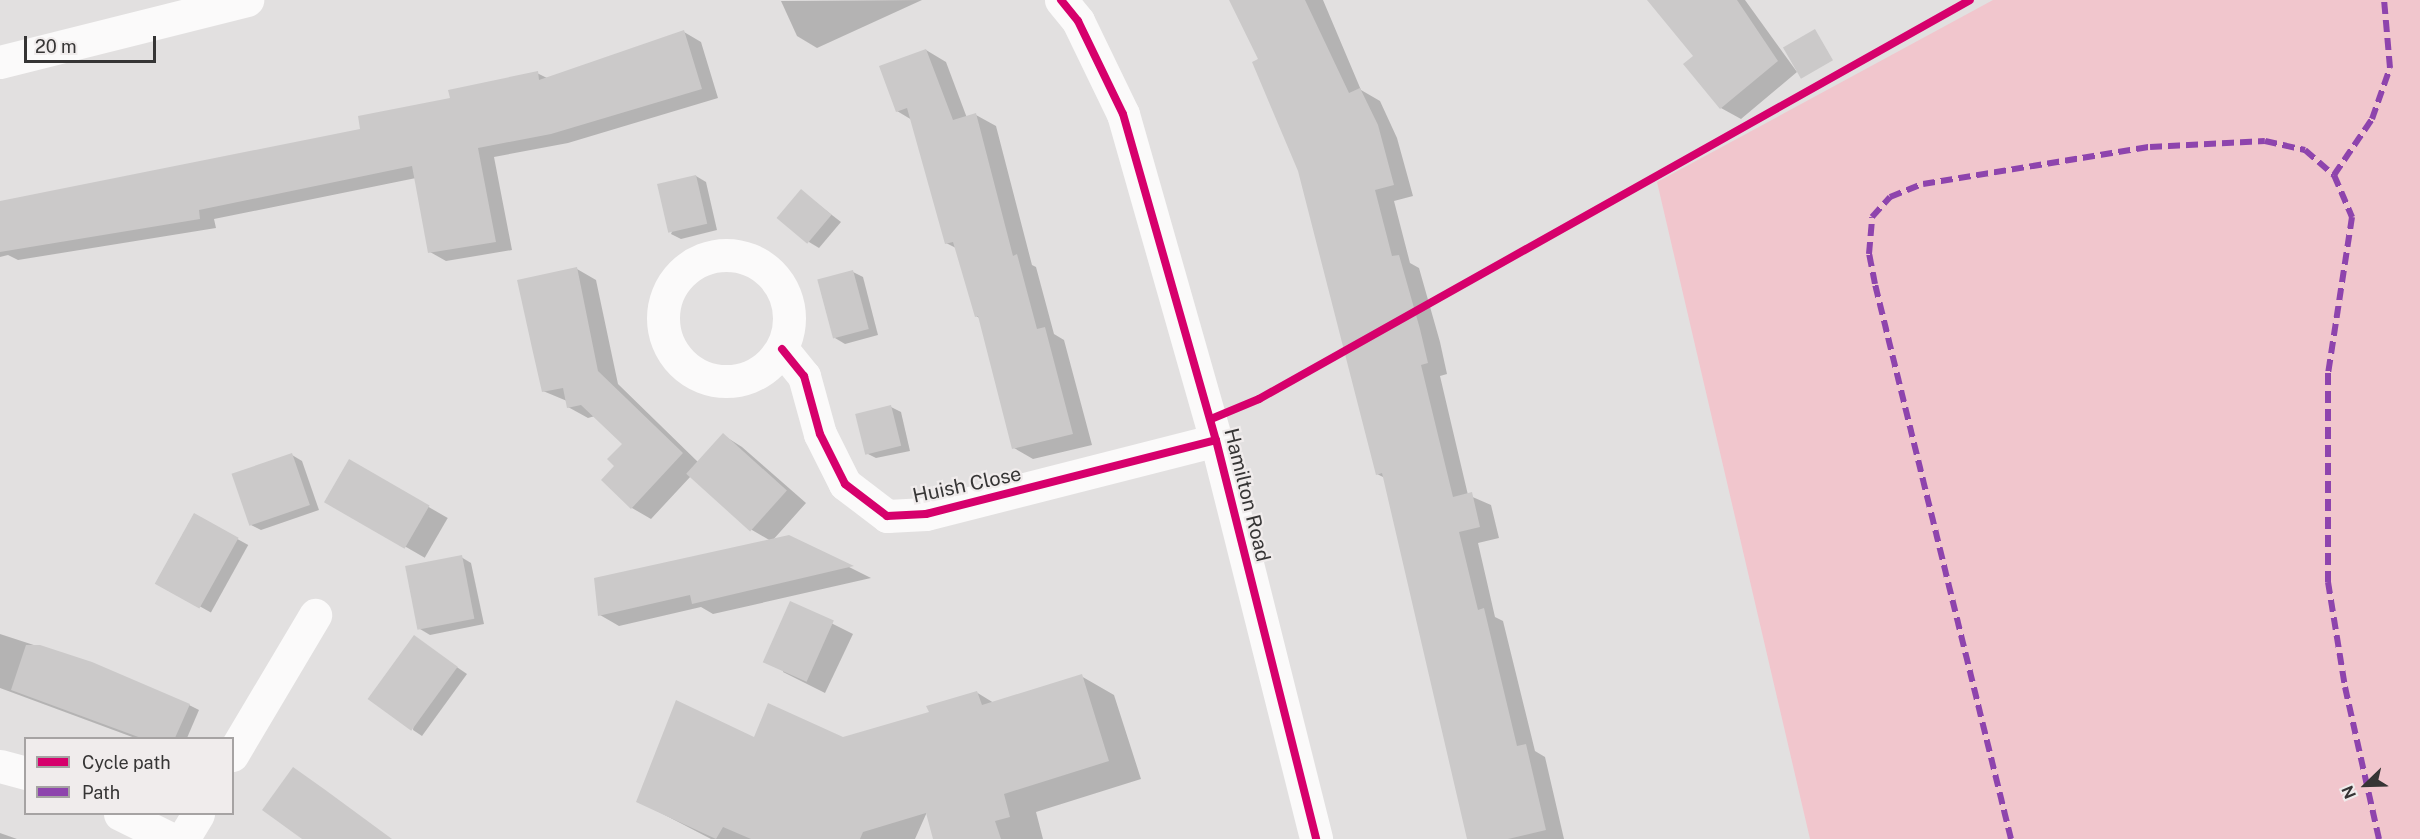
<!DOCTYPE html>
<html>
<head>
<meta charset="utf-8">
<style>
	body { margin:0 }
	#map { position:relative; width:2420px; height:839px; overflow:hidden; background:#e2e0e0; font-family:"Public Sans",sans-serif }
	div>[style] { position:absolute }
	.green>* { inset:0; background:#f1c6cd }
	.shadow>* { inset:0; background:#0003; transform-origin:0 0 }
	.building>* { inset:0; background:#cbc9c9; transform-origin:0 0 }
	.minor>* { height:33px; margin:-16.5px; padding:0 16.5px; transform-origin:16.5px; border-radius:16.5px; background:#fbfafa }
	.minor>.ring { margin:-16.5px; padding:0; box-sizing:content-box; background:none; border:33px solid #fbfafa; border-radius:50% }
	.tertiary>* { height:33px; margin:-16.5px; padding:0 16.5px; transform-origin:16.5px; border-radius:16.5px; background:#fbfafa }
	.quiet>* { height:6px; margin-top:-3px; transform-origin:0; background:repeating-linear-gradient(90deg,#8e44ad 0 12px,transparent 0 18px) }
	.cycleway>* { height:8px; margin:-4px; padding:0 4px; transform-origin:4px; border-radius:4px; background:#d6006c }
	span { translate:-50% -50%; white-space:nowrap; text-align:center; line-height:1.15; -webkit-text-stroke:4.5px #f0ecec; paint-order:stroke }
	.street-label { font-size:20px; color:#363535 }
	.legend { position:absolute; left:24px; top:737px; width:210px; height:78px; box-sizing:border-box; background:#f0ecec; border:2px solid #a6a3a3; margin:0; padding:8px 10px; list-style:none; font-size:18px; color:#363535 }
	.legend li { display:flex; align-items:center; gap:12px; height:30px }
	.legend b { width:30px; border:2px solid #a6a3a3 }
	.north { position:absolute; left:2336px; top:755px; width:60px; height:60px; -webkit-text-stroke:4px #f0ecec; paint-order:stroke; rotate:247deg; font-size:16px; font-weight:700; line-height:24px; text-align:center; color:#363535 }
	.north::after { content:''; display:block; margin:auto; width:21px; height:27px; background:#363535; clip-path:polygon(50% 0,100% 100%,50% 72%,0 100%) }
	.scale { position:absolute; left:24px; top:36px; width:132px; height:27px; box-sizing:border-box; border:3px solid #363535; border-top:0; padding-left:8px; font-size:18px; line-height:21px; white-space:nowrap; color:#363535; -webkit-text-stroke:4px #f0ecec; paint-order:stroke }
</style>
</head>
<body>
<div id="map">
	<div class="green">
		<div style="clip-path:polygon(1993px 0,2420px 0,2420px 839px,1810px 839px,1657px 182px)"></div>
	</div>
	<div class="shadow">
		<div style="clip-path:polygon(922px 0,817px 48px,797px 36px,781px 1px)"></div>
		<div style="clip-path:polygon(1231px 0,1323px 0,1361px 90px,1380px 101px,1397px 138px,1413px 196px,1394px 201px,1410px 263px,1419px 268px,1440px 342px,1447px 374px,1440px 376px,1468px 495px,1491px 505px,1499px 538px,1478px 543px,1495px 617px,1503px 621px,1535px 751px,1545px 757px,1564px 839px,1469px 839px,1385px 478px,1377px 474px,1300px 171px,1260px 60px)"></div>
		<div style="clip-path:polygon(1649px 0,1745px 0,1797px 72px,1741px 119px,1721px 108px,1685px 64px,1695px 56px)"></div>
		<div style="clip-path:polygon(684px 32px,701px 42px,718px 98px,568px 143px,494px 157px,512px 250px,446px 261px,430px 252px,416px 178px,214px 219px,216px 228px,18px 260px,8px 255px,0 257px,0 202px,362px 130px,537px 73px,547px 78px)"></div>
		<div style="clip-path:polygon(926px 50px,946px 62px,967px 118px,976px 115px,996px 126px,1032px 265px,1036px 267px,1054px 334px,1064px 340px,1092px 445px,1033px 459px,1014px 448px,981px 319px,976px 316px,956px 248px,946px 243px,912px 120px,897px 111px)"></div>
		<div style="clip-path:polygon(696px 176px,706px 182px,717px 230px,681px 239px,671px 234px)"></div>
		<div style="clip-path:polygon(801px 191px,841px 222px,819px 248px,809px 242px)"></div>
		<div style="clip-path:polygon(577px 269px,596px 280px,618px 384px,699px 463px,723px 435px,742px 447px,806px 503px,772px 541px,789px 537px,871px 578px,713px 614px,701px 607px,619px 626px,600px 615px,771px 541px,752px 530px,691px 476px,651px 519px,632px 508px,616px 466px,624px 444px,595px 416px,588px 418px,568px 407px,567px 401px,543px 391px)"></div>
		<div style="clip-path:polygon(853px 272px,863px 277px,878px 335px,845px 344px,835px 338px)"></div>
		<div style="clip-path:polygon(891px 407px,901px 412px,910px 451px,876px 458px,866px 453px)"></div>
		<div style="clip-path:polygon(292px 455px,302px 461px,319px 510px,261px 530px,251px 525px)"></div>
		<div style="left:349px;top:461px;width:114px;height:46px;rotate:30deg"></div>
		<div style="left:194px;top:515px;width:62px;height:77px;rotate:29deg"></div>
		<div style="clip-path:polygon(461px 557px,471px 563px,484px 624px,430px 635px,420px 629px)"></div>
		<div style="clip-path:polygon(791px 603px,853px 634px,825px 693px,783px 672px)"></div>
		<div style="clip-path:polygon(0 634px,92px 664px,189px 705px,199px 710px,187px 738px,135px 738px,0 688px)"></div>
		<div style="clip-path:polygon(423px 644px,467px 674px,422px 736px,413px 730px)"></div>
		<div style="clip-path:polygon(1081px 676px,1114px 695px,1141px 779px,1036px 812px,1043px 839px,935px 839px,927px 812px,915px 839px,711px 839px,638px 801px,754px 739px,843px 739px,931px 713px,976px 692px,994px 703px)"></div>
		<div style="clip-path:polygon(0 833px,17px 839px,0 839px)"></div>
	</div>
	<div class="building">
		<div style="clip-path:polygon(1229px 0,1305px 0,1349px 93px,1360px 88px,1378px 125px,1394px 185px,1375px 190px,1392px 256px,1399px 255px,1420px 329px,1428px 363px,1421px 365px,1453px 497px,1472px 492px,1480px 527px,1459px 532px,1478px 610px,1484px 608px,1517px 746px,1526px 744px,1546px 830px,1508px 839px,1467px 839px,1382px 473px,1376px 475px,1298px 171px,1252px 62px,1258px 59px)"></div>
		<div style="clip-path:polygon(1647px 0,1737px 0,1778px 61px,1720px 109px,1683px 64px,1693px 56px)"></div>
		<div style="left:1815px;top:29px;width:36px;height:37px;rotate:60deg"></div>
		<div style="clip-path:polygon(684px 30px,702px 89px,551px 134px,478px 148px,496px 242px,428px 253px,412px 166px,199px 210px,200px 219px,0 252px,0 201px,360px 129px,358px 116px,450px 98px,448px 90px,538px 71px,539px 80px)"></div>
		<div style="clip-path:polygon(926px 49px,953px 120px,976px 113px,1013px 256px,1017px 254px,1037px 329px,1045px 327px,1073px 434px,1012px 449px,978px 316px,975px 317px,953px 242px,945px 244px,907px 108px,896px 112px,879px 66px)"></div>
		<div style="left:696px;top:175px;width:50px;height:40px;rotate:77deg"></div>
		<div style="left:801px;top:189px;width:40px;height:38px;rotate:40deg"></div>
		<div style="clip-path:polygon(577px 267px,598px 371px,683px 453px,631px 509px,601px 480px,614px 466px,607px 459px,622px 444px,581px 405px,567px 408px,563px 388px,542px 392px,532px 348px,517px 280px)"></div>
		<div style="left:853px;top:270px;width:61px;height:37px;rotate:75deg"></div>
		<div style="left:891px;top:405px;width:42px;height:37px;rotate:76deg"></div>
		<div style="left:723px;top:433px;width:86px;height:55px;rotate:42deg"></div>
		<div style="left:292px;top:453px;width:55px;height:64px;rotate:71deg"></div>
		<div style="left:349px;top:459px;width:93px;height:50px;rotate:30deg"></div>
		<div style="left:194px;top:513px;width:51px;height:81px;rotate:29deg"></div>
		<div style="clip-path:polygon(789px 535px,854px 566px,692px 604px,690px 595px,598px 616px,594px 578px)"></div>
		<div style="left:462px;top:555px;width:65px;height:58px;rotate:79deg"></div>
		<div style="left:790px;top:601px;width:48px;height:67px;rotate:24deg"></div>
		<div style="left:414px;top:635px;width:54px;height:79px;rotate:36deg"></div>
		<div style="clip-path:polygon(26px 645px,40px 645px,92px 662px,190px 704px,175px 738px,141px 738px,11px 690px)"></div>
		<div style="clip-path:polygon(1082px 674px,1109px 761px,1004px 794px,1010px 817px,995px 821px,1001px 839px,933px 839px,926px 813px,863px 832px,860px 839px,751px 839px,723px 827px,716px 839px,636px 802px,676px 700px,754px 737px,768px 703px,843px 737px,929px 712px,926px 706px,977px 691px,982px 705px)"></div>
		<div style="clip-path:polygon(293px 767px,324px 789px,392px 839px,302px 839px,262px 810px)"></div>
	</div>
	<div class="minor">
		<div class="ring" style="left:663px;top:255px;width:93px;height:93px"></div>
		<div style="left:782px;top:349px;width:35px;rotate:51deg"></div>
		<div style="left:804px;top:376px;width:60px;rotate:74.6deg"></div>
		<div style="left:820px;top:434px;width:56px;rotate:63.4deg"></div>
		<div style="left:845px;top:484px;width:53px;rotate:37.3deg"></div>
		<div style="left:887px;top:516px;width:39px;rotate:-3deg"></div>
		<div style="left:926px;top:514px;width:299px;rotate:-14.3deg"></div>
		<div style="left:232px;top:755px;width:163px;rotate:-59.3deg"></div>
		<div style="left:0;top:766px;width:27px;rotate:15deg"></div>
		<div style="left:120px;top:814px;width:57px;rotate:26.1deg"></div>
		<div style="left:183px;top:839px;width:29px;rotate:-59deg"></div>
	</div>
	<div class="tertiary">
		<div style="left:1061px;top:0;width:27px;rotate:51deg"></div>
		<div style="left:1078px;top:21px;width:103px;rotate:64.2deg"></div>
		<div style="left:1123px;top:114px;width:339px;rotate:74.1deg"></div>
		<div style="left:1216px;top:440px;width:411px;rotate:75.9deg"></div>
		<div style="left:0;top:62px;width:255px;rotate:-14.1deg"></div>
	</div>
	<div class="quiet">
		<div style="left:2334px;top:175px;width:68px;rotate:-55.8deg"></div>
		<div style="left:2372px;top:119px;width:54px;rotate:-70.6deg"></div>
		<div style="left:2390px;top:68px;width:68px;rotate:-95deg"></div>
		<div style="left:2011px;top:839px;width:571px;rotate:-103.77deg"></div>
		<div style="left:1875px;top:284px;width:31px;rotate:-101deg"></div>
		<div style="left:1869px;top:254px;width:37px;rotate:-85deg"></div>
		<div style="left:1872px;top:217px;width:27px;rotate:-48deg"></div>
		<div style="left:1890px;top:197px;width:35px;rotate:-22deg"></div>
		<div style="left:1923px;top:184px;width:230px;rotate:-9.3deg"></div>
		<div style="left:2150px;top:147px;width:115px;rotate:-3deg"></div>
		<div style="left:2265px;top:141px;width:41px;rotate:12.7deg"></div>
		<div style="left:2305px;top:150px;width:38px;rotate:41deg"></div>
		<div style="left:2334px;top:175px;width:46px;rotate:66.8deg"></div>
		<div style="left:2352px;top:217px;width:158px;rotate:98.7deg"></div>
		<div style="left:2328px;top:373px;width:209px;rotate:90deg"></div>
		<div style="left:2328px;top:582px;width:106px;rotate:80.8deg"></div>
		<div style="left:2345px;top:687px;width:156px;rotate:77.4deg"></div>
	</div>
	<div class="cycleway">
		<div style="left:1061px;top:0;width:27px;rotate:51deg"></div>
		<div style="left:1078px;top:21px;width:103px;rotate:64.2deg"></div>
		<div style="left:1123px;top:114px;width:339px;rotate:74.1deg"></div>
		<div style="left:1216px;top:440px;width:411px;rotate:75.9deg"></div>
		<div style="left:782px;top:349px;width:35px;rotate:51deg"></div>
		<div style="left:804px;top:376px;width:60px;rotate:74.6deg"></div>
		<div style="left:820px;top:434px;width:56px;rotate:63.4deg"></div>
		<div style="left:845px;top:484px;width:53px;rotate:37.3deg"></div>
		<div style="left:887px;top:516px;width:39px;rotate:-3deg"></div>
		<div style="left:926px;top:514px;width:299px;rotate:-14.3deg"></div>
		<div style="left:1211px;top:419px;width:52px;rotate:-22.6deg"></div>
		<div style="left:1259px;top:399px;width:815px;rotate:-29.3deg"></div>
	</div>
	<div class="street-label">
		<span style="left:967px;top:485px;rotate:-12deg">Huish Close</span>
		<span style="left:1247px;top:495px;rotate:76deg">Hamilton Road</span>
	</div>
	<ul class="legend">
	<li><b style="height:8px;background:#d6006c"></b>Cycle path</li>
	<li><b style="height:8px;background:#8e44ad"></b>Path</li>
	</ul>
	<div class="north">N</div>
	<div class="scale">20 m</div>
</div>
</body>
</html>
